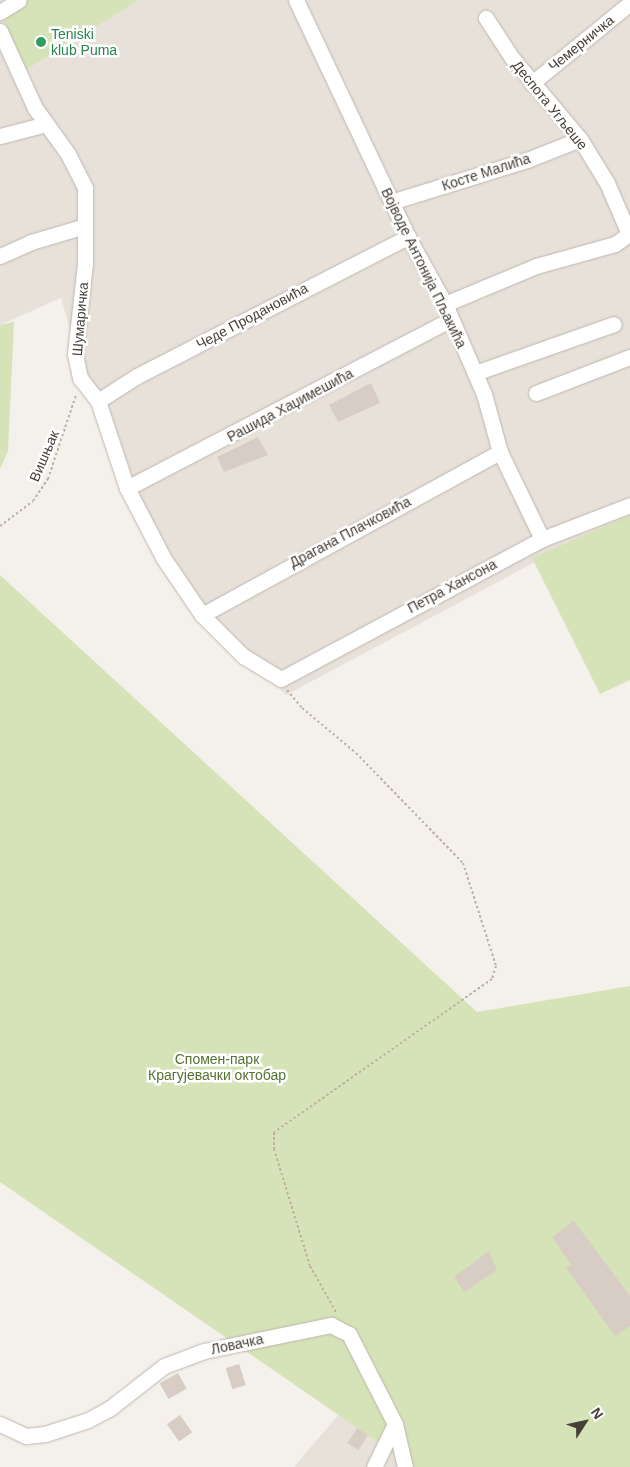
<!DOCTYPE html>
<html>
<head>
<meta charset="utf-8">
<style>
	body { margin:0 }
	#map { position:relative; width:630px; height:1467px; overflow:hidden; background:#f4f0eb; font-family:Helvetica,sans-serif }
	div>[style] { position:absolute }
	.residential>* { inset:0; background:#e7e1da }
	.green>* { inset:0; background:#d6e3b8 }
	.building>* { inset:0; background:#d7cdc4; transform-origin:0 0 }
	.path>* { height:2px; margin-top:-1px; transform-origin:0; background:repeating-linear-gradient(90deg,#bfb0a1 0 2.5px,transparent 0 5px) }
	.roads { filter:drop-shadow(0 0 1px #beb6ae) drop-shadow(0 0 1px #beb6ae) }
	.minor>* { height:15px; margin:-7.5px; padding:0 7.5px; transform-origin:7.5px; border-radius:7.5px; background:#fff }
	.dots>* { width:14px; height:14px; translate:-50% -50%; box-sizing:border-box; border:2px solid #fff; border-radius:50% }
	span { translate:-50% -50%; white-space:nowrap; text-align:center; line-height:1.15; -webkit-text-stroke:5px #fff; paint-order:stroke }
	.leisure-label { font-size:14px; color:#27864d }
	.left { translate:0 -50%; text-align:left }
	.street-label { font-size:14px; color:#474039 }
	.park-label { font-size:14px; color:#547332 }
	.north { position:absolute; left:560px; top:1397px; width:50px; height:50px; -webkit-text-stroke:4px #fff; paint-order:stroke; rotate:55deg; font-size:14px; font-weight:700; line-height:20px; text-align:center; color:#474039 }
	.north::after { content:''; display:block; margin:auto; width:18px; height:22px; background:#474039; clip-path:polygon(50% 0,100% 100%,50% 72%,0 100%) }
</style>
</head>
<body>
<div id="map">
	<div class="residential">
		<div style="clip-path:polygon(0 0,630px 0,630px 519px,556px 551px,286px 695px,175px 589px,83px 375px,61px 298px,0 325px)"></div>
		<div style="clip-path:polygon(373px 1374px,414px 1467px,294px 1467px)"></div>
	</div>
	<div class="green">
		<div style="clip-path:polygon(22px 0,139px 0,24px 71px,1px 13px)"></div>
		<div style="clip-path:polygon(14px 322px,8px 451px,0 469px,0 325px)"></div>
		<div style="clip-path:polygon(630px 515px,630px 680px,600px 694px,532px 558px)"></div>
		<div style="clip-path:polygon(0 575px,477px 1012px,630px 986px,630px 1467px,414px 1467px,0 1182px)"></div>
	</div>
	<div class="building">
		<div style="clip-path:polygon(371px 383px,380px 403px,338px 422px,329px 405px)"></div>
		<div style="clip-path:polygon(258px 437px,268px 455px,224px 472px,217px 457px)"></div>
		<div style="clip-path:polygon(574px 1221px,630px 1296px,630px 1326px,615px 1336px,566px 1268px,571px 1265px,552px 1237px)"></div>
		<div style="clip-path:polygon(489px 1251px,497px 1270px,464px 1292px,454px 1277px)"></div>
		<div style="left:239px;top:1364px;width:22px;height:14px;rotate:72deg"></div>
		<div style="left:178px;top:1373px;width:18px;height:21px;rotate:61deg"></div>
		<div style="left:180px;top:1415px;width:21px;height:16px;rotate:55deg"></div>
		<div style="left:357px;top:1428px;width:13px;height:18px;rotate:32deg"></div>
	</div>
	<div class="path">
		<div style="left:0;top:526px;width:41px;rotate:-37.1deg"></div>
		<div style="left:33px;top:501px;width:27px;rotate:-56deg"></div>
		<div style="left:48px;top:479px;width:89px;rotate:-71.6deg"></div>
		<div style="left:287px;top:690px;width:23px;rotate:50deg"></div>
		<div style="left:302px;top:708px;width:70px;rotate:39.8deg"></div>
		<div style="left:356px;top:753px;width:153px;rotate:45.8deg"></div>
		<div style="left:463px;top:863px;width:108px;rotate:72.2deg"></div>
		<div style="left:496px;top:966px;width:14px;rotate:107deg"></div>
		<div style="left:492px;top:979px;width:266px;rotate:144.9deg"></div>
		<div style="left:274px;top:1132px;width:17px;rotate:90deg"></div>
		<div style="left:274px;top:1149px;width:122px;rotate:72.9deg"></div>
		<div style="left:310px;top:1266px;width:55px;rotate:60.6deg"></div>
	</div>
	<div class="roads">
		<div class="minor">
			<div style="left:296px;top:0;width:262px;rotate:64.7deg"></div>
			<div style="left:408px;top:237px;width:77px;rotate:61.1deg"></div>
			<div style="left:445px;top:304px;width:98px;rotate:66.6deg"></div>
			<div style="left:484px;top:394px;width:60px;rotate:74.6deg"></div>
			<div style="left:500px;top:452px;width:97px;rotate:64.2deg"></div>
			<div style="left:0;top:12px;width:22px;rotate:-32deg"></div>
			<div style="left:0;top:31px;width:85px;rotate:65.6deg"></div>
			<div style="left:35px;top:108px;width:57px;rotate:54.3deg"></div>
			<div style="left:68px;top:154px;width:38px;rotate:63deg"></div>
			<div style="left:85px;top:188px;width:75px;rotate:90deg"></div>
			<div style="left:85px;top:263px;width:92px;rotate:96.3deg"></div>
			<div style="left:75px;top:354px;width:25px;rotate:78deg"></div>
			<div style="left:80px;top:378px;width:29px;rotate:52deg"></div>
			<div style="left:98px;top:401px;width:92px;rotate:71.6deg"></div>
			<div style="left:127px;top:488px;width:80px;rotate:62.5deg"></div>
			<div style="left:164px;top:559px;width:68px;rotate:55.8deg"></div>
			<div style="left:202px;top:615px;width:58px;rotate:45deg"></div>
			<div style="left:243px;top:656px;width:44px;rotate:31.2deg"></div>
			<div style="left:281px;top:679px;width:296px;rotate:-28.2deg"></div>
			<div style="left:542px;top:539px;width:94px;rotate:-21.1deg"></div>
			<div style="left:532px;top:83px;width:127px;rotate:-39.2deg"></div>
			<div style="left:0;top:136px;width:48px;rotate:-14.6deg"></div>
			<div style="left:391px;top:202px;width:142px;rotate:-17.2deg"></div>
			<div style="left:527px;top:160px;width:57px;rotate:-21.6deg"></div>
			<div style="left:0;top:256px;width:34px;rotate:-24deg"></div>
			<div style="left:31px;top:242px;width:56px;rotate:-16.5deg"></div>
			<div style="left:445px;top:304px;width:99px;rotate:-22.7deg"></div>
			<div style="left:536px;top:266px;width:82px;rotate:-15.6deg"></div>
			<div style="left:615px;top:244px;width:17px;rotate:-36deg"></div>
			<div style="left:629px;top:234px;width:56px;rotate:-113.3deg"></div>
			<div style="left:607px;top:183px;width:52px;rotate:-121.5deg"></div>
			<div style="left:580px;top:139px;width:106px;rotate:-130deg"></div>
			<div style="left:512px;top:58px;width:48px;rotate:-123deg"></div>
			<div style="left:475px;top:373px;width:147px;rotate:-19.4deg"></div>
			<div style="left:536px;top:393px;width:101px;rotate:-21deg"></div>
			<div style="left:98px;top:401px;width:46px;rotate:-32.7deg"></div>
			<div style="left:137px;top:376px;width:305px;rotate:-27.2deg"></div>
			<div style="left:127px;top:488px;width:365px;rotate:-27.5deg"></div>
			<div style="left:202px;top:615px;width:340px;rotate:-28.7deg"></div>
			<div style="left:0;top:1424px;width:29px;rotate:25deg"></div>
			<div style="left:26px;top:1436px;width:19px;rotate:-6deg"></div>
			<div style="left:45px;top:1434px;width:45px;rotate:-18deg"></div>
			<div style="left:88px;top:1420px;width:24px;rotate:-28deg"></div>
			<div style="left:109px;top:1409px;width:70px;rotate:-38deg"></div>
			<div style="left:164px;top:1366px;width:43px;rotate:-20.6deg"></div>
			<div style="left:204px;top:1351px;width:130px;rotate:-11.6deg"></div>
			<div style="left:331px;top:1325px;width:20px;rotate:27deg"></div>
			<div style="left:349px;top:1334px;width:101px;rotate:62.9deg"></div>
			<div style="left:395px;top:1424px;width:44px;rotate:76.9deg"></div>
			<div style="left:374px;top:1467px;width:48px;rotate:-64deg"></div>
		</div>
	</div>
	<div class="dots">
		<div style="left:41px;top:42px;background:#2e9e5b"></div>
	</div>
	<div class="leisure-label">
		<span class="left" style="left:51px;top:42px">Teniski<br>klub Puma</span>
	</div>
	<div class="street-label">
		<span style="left:581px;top:43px;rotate:-39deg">Чемерничка</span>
		<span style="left:550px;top:105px;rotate:51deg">Деспота Угљеше</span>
		<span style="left:486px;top:172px;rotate:-18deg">Косте Малића</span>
		<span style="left:424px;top:268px;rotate:64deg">Војводе Антонија Пљакића</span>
		<span style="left:252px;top:316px;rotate:-28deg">Чеде Продановића</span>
		<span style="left:80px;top:319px;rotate:-85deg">Шумаричка</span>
		<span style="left:290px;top:405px;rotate:-28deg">Рашида Хаџимешића</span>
		<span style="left:44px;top:456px;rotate:-67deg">Вишњак</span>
		<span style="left:350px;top:532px;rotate:-28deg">Драгана Плачковића</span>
		<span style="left:452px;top:586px;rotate:-28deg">Петра Хансона</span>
		<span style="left:237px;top:1344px;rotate:-12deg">Ловачка</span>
	</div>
	<div class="park-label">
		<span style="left:217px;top:1067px">Спомен-парк<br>Крагујевачки октобар</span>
	</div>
	<div class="north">N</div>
</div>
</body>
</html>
